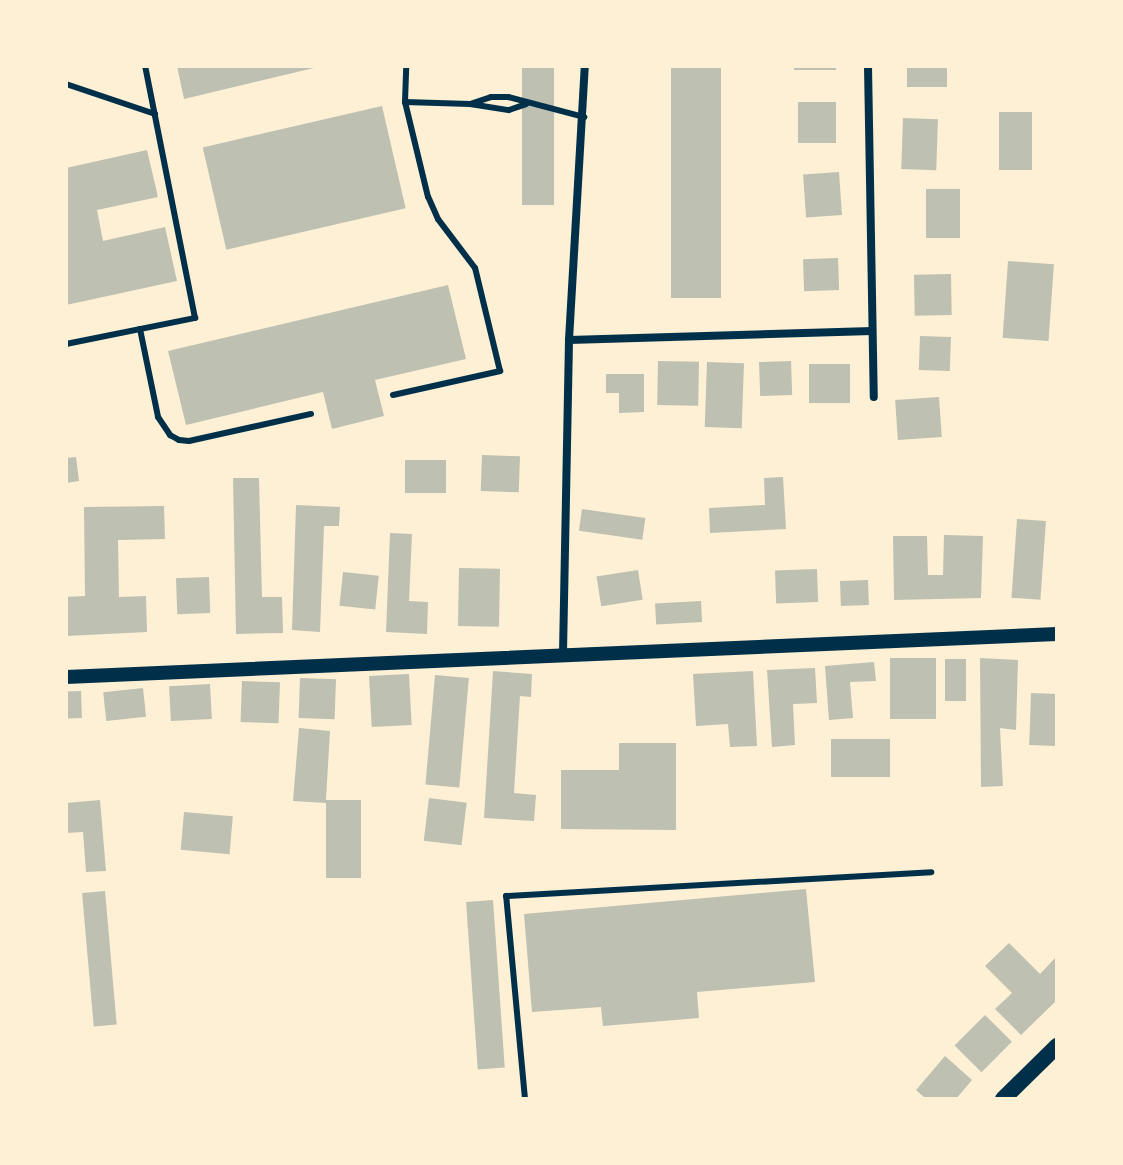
<!DOCTYPE html>
<html>
<head>
<meta charset="utf-8">
<style>
	body { margin:0 }
	#map { position:relative; width:1123px; height:1165px; overflow:hidden; background:#fdf0d5; font-family:Quicksand,sans-serif }
	div>[style] { position:absolute }
	.building>* { inset:0; background:#bec0b2; transform-origin:0 0 }
	.service>* { height:6px; margin:-3px; padding:0 3px; transform-origin:3px; border-radius:3px; background:#003049 }
	.minor>* { height:8px; margin:-4px; padding:0 4px; transform-origin:4px; border-radius:4px; background:#003049 }
	.tertiary>* { height:14px; margin:-7px; padding:0 7px; transform-origin:7px; border-radius:7px; background:#003049 }
	.secondary>* { height:16px; margin:-8px; padding:0 8px; transform-origin:8px; border-radius:8px; background:#003049 }
	span { translate:-50% -50%; white-space:nowrap; text-align:center; line-height:1.15; -webkit-text-stroke:6px #fdf0d5; paint-order:stroke }
	.frame { position:absolute; inset:0; border:68px solid #fdf0d5; pointer-events:none }
</style>
</head>
<body>
<div id="map">
	<div class="building">
		<div style="clip-path:polygon(177px 66px,318px 66px,318px 67px,184px 99px)"></div>
		<div style="left:522px;top:66px;width:32px;height:139px"></div>
		<div style="left:671px;top:66px;width:50px;height:232px"></div>
		<div style="left:794px;top:66px;width:42px;height:4px"></div>
		<div style="left:907px;top:66px;width:40px;height:21px"></div>
		<div style="left:798px;top:102px;width:38px;height:41px"></div>
		<div style="left:382px;top:106px;width:105px;height:184px;rotate:77deg"></div>
		<div style="left:999px;top:112px;width:33px;height:58px"></div>
		<div style="left:903px;top:118px;width:35px;height:51px;rotate:2deg"></div>
		<div style="clip-path:polygon(147px 150px,158px 197px,97px 210px,103px 241px,165px 227px,177px 281px,66px 305px,66px 168px)"></div>
		<div style="left:839px;top:172px;width:43px;height:36px;rotate:86deg"></div>
		<div style="left:926px;top:189px;width:34px;height:49px"></div>
		<div style="left:838px;top:258px;width:32px;height:35px;rotate:88deg"></div>
		<div style="left:1008px;top:261px;width:46px;height:77px;rotate:4deg"></div>
		<div style="left:951px;top:274px;width:41px;height:37px;rotate:89deg"></div>
		<div style="clip-path:polygon(448px 285px,466px 359px,375px 380px,384px 416px,332px 429px,323px 392px,186px 425px,168px 351px)"></div>
		<div style="left:920px;top:336px;width:31px;height:34px;rotate:2deg"></div>
		<div style="left:658px;top:361px;width:41px;height:44px;rotate:1deg"></div>
		<div style="left:791px;top:361px;width:34px;height:32px;rotate:88deg"></div>
		<div style="left:707px;top:362px;width:37px;height:65px;rotate:2deg"></div>
		<div style="left:850px;top:364px;width:39px;height:41px;rotate:90deg"></div>
		<div style="clip-path:polygon(606px 374px,644px 374px,644px 412px,619px 413px,619px 393px,606px 393px)"></div>
		<div style="left:939px;top:397px;width:40px;height:44px;rotate:86deg"></div>
		<div style="left:482px;top:455px;width:38px;height:36px;rotate:2deg"></div>
		<div style="clip-path:polygon(76px 457px,79px 481px,66px 483px,66px 458px)"></div>
		<div style="left:405px;top:460px;width:41px;height:33px"></div>
		<div style="clip-path:polygon(783px 477px,786px 529px,710px 533px,709px 508px,765px 505px,764px 478px)"></div>
		<div style="clip-path:polygon(233px 478px,259px 478px,262px 597px,282px 597px,283px 633px,236px 634px)"></div>
		<div style="clip-path:polygon(296px 505px,340px 507px,339px 526px,324px 526px,320px 632px,292px 630px)"></div>
		<div style="clip-path:polygon(164px 506px,165px 539px,118px 540px,119px 597px,146px 596px,147px 632px,66px 636px,66px 597px,85px 596px,84px 507px)"></div>
		<div style="left:582px;top:509px;width:64px;height:22px;rotate:8deg"></div>
		<div style="left:1017px;top:519px;width:29px;height:79px;rotate:4deg"></div>
		<div style="clip-path:polygon(390px 533px,412px 534px,409px 601px,428px 602px,427px 634px,386px 632px)"></div>
		<div style="clip-path:polygon(944px 535px,983px 536px,981px 598px,894px 600px,893px 536px,927px 536px,928px 575px,943px 575px)"></div>
		<div style="left:459px;top:568px;width:41px;height:58px;rotate:1deg"></div>
		<div style="left:817px;top:569px;width:33px;height:42px;rotate:88deg"></div>
		<div style="left:638px;top:570px;width:30px;height:42px;rotate:81deg"></div>
		<div style="left:343px;top:572px;width:36px;height:34px;rotate:6deg"></div>
		<div style="left:209px;top:577px;width:36px;height:33px;rotate:88deg"></div>
		<div style="left:868px;top:580px;width:25px;height:28px;rotate:88deg"></div>
		<div style="left:701px;top:601px;width:21px;height:46px;rotate:87deg"></div>
		<div style="left:890px;top:658px;width:46px;height:61px"></div>
		<div style="clip-path:polygon(980px 658px,1018px 660px,1016px 730px,1000px 728px,1003px 786px,981px 787px)"></div>
		<div style="left:945px;top:659px;width:21px;height:42px"></div>
		<div style="clip-path:polygon(874px 662px,876px 681px,850px 682px,853px 718px,829px 720px,825px 666px)"></div>
		<div style="clip-path:polygon(815px 668px,817px 703px,793px 704px,795px 745px,772px 747px,767px 670px)"></div>
		<div style="clip-path:polygon(493px 671px,532px 674px,531px 697px,520px 696px,514px 793px,536px 795px,534px 821px,484px 818px)"></div>
		<div style="clip-path:polygon(753px 671px,757px 746px,730px 747px,728px 724px,696px 726px,693px 674px)"></div>
		<div style="left:409px;top:674px;width:51px;height:40px;rotate:87deg"></div>
		<div style="left:435px;top:675px;width:34px;height:110px;rotate:5deg"></div>
		<div style="left:300px;top:678px;width:36px;height:40px;rotate:2deg"></div>
		<div style="left:242px;top:681px;width:38px;height:41px;rotate:2deg"></div>
		<div style="left:210px;top:684px;width:35px;height:41px;rotate:87deg"></div>
		<div style="left:143px;top:688px;width:29px;height:40px;rotate:84deg"></div>
		<div style="left:81px;top:691px;width:27px;height:15px;rotate:88deg"></div>
		<div style="left:1031px;top:693px;width:26px;height:52px;rotate:2deg"></div>
		<div style="clip-path:polygon(299px 728px,330px 731px,326px 800px,361px 800px,361px 878px,326px 878px,326px 803px,293px 801px)"></div>
		<div style="left:890px;top:739px;width:38px;height:59px;rotate:90deg"></div>
		<div style="clip-path:polygon(619px 743px,676px 743px,676px 830px,561px 829px,561px 770px,619px 770px)"></div>
		<div style="left:429px;top:798px;width:38px;height:43px;rotate:7deg"></div>
		<div style="clip-path:polygon(100px 800px,106px 871px,86px 872px,83px 832px,66px 833px,66px 803px)"></div>
		<div style="left:184px;top:812px;width:49px;height:38px;rotate:5deg"></div>
		<div style="clip-path:polygon(806px 889px,815px 982px,697px 992px,699px 1018px,603px 1026px,601px 1007px,532px 1012px,524px 914px)"></div>
		<div style="left:105px;top:891px;width:134px;height:23px;rotate:85deg"></div>
		<div style="left:493px;top:900px;width:168px;height:27px;rotate:86deg"></div>
		<div style="clip-path:polygon(1009px 943px,1040px 974px,1057px 956px,1057px 1000px,1021px 1035px,995px 1009px,1012px 993px,985px 966px)"></div>
		<div style="left:985px;top:1015px;width:38px;height:43px;rotate:45deg"></div>
		<div style="clip-path:polygon(945px 1056px,972px 1080px,956px 1099px,926px 1099px,916px 1090px)"></div>
	</div>
	<div class="service">
		<div style="left:66px;top:84px;width:94px;rotate:18.6deg"></div>
		<div style="left:405px;top:102px;width:65px;rotate:1.8deg"></div>
		<div style="left:470px;top:104px;width:39px;rotate:9deg"></div>
		<div style="left:509px;top:110px;width:18px;rotate:-19deg"></div>
		<div style="left:470px;top:104px;width:22px;rotate:-18deg"></div>
		<div style="left:491px;top:97px;width:17px"></div>
		<div style="left:508px;top:97px;width:79px;rotate:14.7deg"></div>
		<div style="left:140px;top:329px;width:90px;rotate:78.4deg"></div>
		<div style="left:158px;top:417px;width:22px;rotate:56deg"></div>
		<div style="left:170px;top:435px;width:10px;rotate:29deg"></div>
		<div style="left:179px;top:440px;width:10px;rotate:6deg"></div>
		<div style="left:189px;top:441px;width:125px;rotate:-12.5deg"></div>
		<div style="left:66px;top:344px;width:132px;rotate:-11.4deg"></div>
		<div style="left:195px;top:318px;width:257px;rotate:-101.2deg"></div>
		<div style="left:393px;top:395px;width:110px;rotate:-12.6deg"></div>
		<div style="left:500px;top:371px;width:106px;rotate:-103.6deg"></div>
		<div style="left:475px;top:268px;width:61px;rotate:-127.1deg"></div>
		<div style="left:438px;top:219px;width:24px;rotate:-114deg"></div>
		<div style="left:428px;top:197px;width:98px;rotate:-103.6deg"></div>
		<div style="left:405px;top:102px;width:36px;rotate:-88deg"></div>
		<div style="left:525px;top:1099px;width:204px;rotate:-95.3deg"></div>
		<div style="left:506px;top:896px;width:426px;rotate:-3.2deg"></div>
	</div>
	<div class="minor">
		<div style="left:868px;top:66px;width:331px;rotate:89deg"></div>
		<div style="left:569px;top:340px;width:303px;rotate:-1.7deg"></div>
		<div style="left:563px;top:653px;width:313px;rotate:-88.9deg"></div>
		<div style="left:569px;top:340px;width:274px;rotate:-86.7deg"></div>
	</div>
	<div class="tertiary">
		<div style="left:66px;top:677px;width:992px;rotate:-2.48deg"></div>
	</div>
	<div class="secondary">
		<div style="left:1003px;top:1099px;width:76px;rotate:-44.5deg"></div>
	</div>
	<div class="frame"></div>
</div>
</body>
</html>
